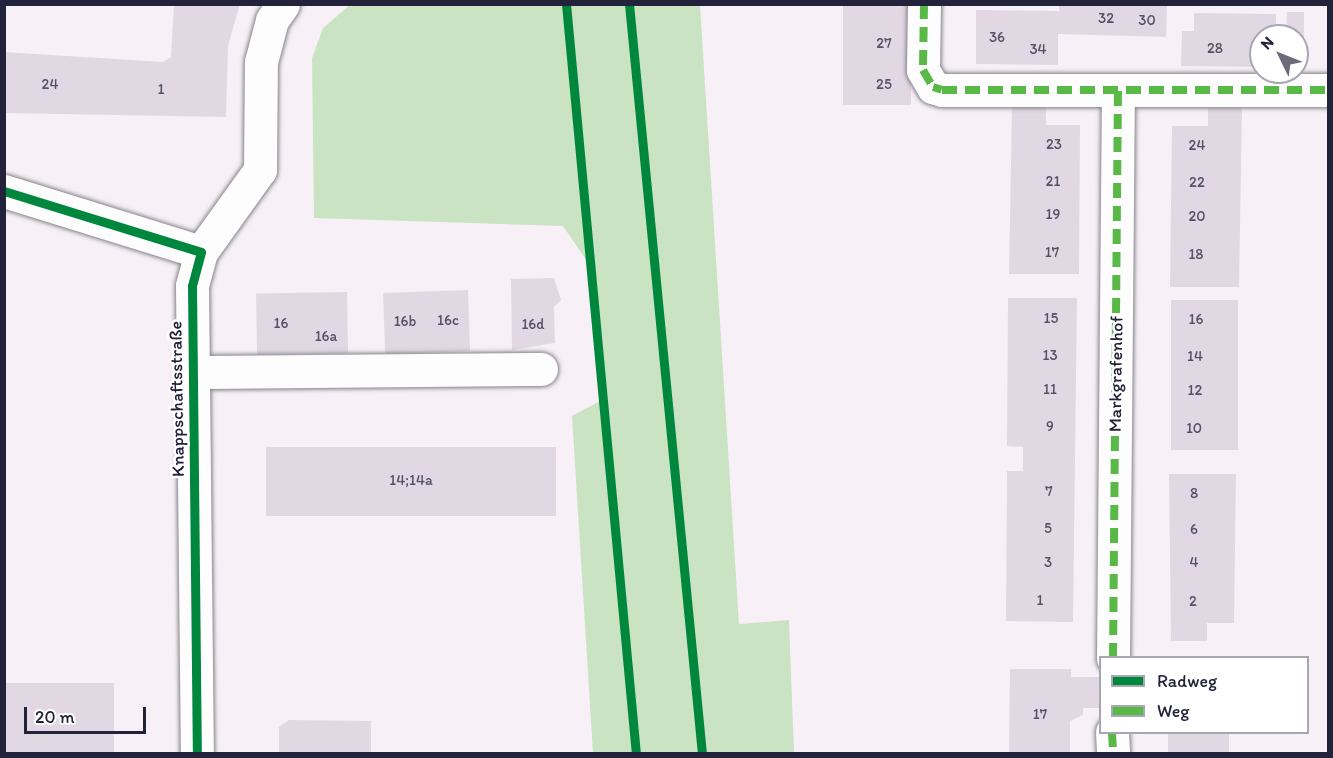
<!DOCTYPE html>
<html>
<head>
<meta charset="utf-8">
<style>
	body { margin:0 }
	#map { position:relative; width:1333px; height:758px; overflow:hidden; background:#f7f1f7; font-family:Itim,sans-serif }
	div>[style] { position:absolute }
	.green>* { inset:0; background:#cae3c3 }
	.building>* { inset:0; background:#e2d8e4; transform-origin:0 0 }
	.roads { filter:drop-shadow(0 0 2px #86848b) drop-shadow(0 0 2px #86848b) }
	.minor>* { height:33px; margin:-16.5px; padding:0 16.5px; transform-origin:16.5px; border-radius:16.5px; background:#fefdfe }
	.quiet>* { height:8px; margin-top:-4px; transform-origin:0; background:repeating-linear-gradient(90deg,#58b947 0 15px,transparent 0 23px) }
	.cycleway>* { height:9px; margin:-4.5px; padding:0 4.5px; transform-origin:4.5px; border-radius:4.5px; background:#00873e }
	span { translate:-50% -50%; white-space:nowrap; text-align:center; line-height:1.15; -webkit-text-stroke:5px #fff; paint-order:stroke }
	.number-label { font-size:15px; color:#545267 }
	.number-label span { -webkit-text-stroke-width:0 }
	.street-label { font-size:18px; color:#22223b }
	.frame { position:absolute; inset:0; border:6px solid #22223b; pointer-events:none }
	.legend { position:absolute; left:1099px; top:656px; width:210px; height:78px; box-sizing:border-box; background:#fff; border:2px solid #a7a7b1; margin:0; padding:8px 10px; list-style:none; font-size:18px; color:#22223b }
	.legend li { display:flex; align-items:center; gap:12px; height:30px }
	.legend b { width:30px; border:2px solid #a7a7b1 }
	.north { position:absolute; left:1249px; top:24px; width:60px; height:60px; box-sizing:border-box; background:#fff; border:2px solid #a7a7b1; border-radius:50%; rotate:313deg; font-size:16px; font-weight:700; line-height:24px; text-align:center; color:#22223b }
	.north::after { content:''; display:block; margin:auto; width:21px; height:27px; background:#6d6a7d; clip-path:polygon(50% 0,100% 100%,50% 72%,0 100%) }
	.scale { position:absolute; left:24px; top:707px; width:122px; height:27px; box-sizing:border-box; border:3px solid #22223b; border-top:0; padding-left:8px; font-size:18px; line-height:21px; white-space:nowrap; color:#22223b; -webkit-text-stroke:4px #fff; paint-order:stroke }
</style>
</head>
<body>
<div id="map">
	<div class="green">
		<div style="clip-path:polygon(350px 5px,700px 5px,739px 624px,789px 620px,794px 753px,593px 753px,572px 416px,606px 398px,587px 261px,563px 226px,314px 218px,312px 58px,323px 28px)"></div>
	</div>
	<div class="building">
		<div style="clip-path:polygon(174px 4px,240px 4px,228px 46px,226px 117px,4px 113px,4px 52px,163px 62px,171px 57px)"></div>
		<div style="left:843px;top:4px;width:68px;height:101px"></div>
		<div style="clip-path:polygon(1059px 4px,1167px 4px,1166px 37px,1058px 34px,1058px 65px,976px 64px,976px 10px,1059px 11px)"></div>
		<div style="clip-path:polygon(1287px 12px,1304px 12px,1304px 48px,1297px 48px,1297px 36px,1286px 36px)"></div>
		<div style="clip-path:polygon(1194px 13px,1276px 14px,1276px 36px,1261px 36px,1261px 67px,1181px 66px,1182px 31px,1194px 31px)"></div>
		<div style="clip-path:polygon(1012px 106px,1046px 106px,1046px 125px,1080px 125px,1079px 274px,1009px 274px)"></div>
		<div style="clip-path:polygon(1208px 108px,1242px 108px,1239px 287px,1170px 287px,1172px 126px,1208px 126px)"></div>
		<div style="clip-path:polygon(554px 278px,561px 300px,554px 307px,555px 343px,512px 350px,511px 279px)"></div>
		<div style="left:468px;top:290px;width:61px;height:85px;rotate:88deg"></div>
		<div style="left:347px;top:292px;width:61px;height:91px;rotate:89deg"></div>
		<div style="clip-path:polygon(1008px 298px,1077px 298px,1073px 622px,1006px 621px,1007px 471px,1023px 471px,1023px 447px,1007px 446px)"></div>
		<div style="left:1171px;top:300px;width:67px;height:150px"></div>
		<div style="left:266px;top:447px;width:290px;height:69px"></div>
		<div style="clip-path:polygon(1169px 474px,1236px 474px,1234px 623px,1207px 623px,1207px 641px,1171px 641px)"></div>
		<div style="clip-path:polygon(1010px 669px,1071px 669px,1071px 677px,1100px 677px,1100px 708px,1083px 708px,1083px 715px,1070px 721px,1070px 753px,1009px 753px)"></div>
		<div style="left:4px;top:683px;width:110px;height:70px"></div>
		<div style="clip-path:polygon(289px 720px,371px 721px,371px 753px,279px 753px,279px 727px)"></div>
		<div style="left:1168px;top:732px;width:61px;height:21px"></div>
	</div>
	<div class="roads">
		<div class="minor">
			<div style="left:924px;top:4px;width:66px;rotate:90.9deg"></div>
			<div style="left:923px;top:70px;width:20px;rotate:60deg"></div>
			<div style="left:933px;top:87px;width:9px;rotate:18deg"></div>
			<div style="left:942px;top:90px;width:386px"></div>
			<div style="left:4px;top:191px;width:206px;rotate:17.2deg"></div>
			<div style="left:201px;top:252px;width:35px;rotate:105deg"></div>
			<div style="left:192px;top:286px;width:468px;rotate:89.4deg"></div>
			<div style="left:201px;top:252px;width:101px;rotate:-54.3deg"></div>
			<div style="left:260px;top:170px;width:108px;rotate:-89.5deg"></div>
			<div style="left:261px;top:62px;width:43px;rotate:-75.3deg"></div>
			<div style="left:272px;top:20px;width:19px;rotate:-55deg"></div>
			<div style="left:193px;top:372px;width:348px;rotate:-0.5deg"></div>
			<div style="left:1113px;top:658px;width:568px;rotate:-89.5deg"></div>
			<div style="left:1112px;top:732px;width:22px;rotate:87deg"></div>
		</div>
	</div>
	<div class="quiet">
		<div style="left:924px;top:4px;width:66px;rotate:90.9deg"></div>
		<div style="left:923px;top:70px;width:20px;rotate:60deg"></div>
		<div style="left:933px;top:87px;width:9px;rotate:18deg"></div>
		<div style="left:942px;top:90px;width:386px"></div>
		<div style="left:1113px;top:658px;width:568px;rotate:-89.5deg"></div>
		<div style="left:1112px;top:732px;width:22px;rotate:87deg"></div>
	</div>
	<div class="cycleway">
		<div style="left:566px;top:4px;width:753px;rotate:84.67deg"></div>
		<div style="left:629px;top:4px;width:754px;rotate:84.44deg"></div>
		<div style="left:4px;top:191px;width:206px;rotate:17.2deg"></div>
		<div style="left:201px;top:252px;width:35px;rotate:105deg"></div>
		<div style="left:192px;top:286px;width:468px;rotate:89.4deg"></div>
	</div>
	<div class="number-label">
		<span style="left:1106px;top:19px">32</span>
		<span style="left:1147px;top:21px">30</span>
		<span style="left:997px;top:38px">36</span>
		<span style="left:884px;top:44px">27</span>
		<span style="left:1215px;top:49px">28</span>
		<span style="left:1038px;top:50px">34</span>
		<span style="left:50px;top:85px">24</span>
		<span style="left:884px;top:85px">25</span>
		<span style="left:161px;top:90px">1</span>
		<span style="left:1054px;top:145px">23</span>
		<span style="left:1197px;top:146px">24</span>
		<span style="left:1053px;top:182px">21</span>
		<span style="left:1197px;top:183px">22</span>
		<span style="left:1053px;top:215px">19</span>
		<span style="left:1197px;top:217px">20</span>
		<span style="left:1052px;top:253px">17</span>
		<span style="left:1196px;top:255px">18</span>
		<span style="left:1051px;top:319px">15</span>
		<span style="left:1196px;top:320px">16</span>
		<span style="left:448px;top:321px">16c</span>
		<span style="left:405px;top:322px">16b</span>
		<span style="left:281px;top:324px">16</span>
		<span style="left:533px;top:325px">16d</span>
		<span style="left:326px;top:337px">16a</span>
		<span style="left:1050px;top:356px">13</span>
		<span style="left:1195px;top:357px">14</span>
		<span style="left:1050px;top:390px">11</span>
		<span style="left:1195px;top:391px">12</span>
		<span style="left:1050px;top:427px">9</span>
		<span style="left:1194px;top:429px">10</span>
		<span style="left:411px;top:481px">14;14a</span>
		<span style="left:1049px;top:492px">7</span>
		<span style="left:1194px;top:494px">8</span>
		<span style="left:1048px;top:529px">5</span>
		<span style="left:1194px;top:530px">6</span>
		<span style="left:1048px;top:563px">3</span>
		<span style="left:1194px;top:563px">4</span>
		<span style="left:1040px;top:601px">1</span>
		<span style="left:1193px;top:602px">2</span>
		<span style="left:1040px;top:715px">17</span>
	</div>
	<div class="street-label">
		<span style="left:1116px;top:374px;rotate:-89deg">Markgrafenhof</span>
		<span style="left:177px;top:399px;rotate:-91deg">Knappschaftsstraße</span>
	</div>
	<div class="frame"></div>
	<ul class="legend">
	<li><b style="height:8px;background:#00873e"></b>Radweg</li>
	<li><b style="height:8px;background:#58b947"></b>Weg</li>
	</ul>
	<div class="north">N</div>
	<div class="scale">20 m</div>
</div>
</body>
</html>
